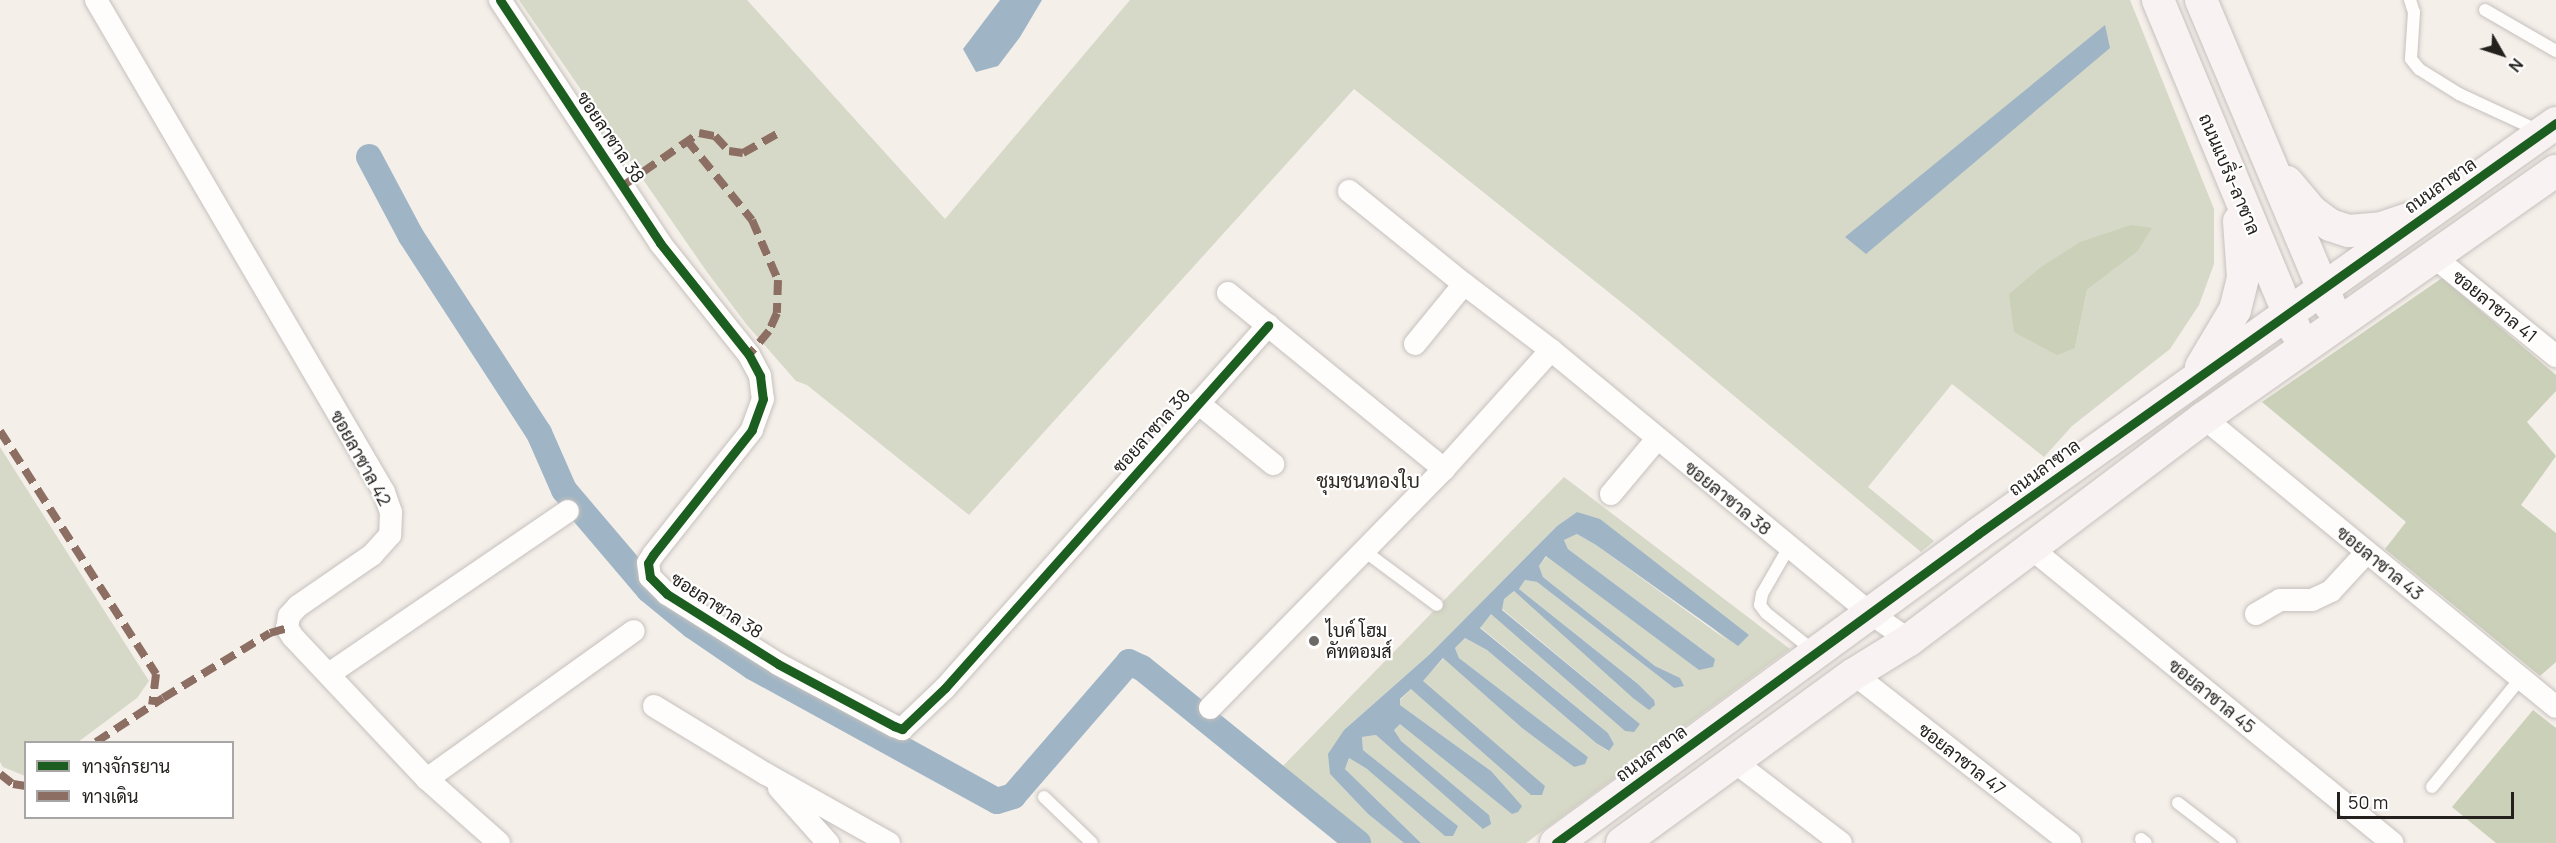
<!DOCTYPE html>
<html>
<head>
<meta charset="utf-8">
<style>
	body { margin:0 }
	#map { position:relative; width:2556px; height:843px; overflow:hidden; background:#f5efea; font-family:Manrope,Sarabun,sans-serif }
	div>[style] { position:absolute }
	.green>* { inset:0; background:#d6d9c7 }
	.forest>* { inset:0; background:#cbd0b9 }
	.water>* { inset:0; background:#9fb5c5 }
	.canal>* { height:26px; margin:-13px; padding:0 13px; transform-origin:13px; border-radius:13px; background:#9fb5c5 }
	.roads { filter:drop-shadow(0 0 2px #c6c1bd) drop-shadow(0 0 2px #c6c1bd) }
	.lane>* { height:12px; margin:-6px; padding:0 6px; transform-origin:6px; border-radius:6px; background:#fefdfc }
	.street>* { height:22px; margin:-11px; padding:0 11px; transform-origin:11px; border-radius:11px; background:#fefdfc }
	.secondary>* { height:32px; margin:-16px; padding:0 16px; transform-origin:16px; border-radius:16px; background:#f8f2f3 }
	.quiet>* { height:8px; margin-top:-4px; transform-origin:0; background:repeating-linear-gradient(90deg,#8d6e63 0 15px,transparent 0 23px) }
	.cycleway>* { height:9px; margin:-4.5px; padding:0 4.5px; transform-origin:4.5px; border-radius:4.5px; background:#1b5e20 }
	.dots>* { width:16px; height:16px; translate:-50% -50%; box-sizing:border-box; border:3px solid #fff; border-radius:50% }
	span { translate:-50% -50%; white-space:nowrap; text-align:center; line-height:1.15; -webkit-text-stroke:4.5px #fff; paint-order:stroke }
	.street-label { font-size:18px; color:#23201d }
	.poi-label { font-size:18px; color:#23201d }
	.left { translate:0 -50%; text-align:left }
	.neighbourhood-label { font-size:20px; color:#312a23 }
	.legend { position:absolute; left:24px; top:741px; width:210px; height:78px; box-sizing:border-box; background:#fff; border:2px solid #a7a6a5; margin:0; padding:8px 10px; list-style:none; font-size:18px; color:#23201d }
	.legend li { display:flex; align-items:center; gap:12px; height:30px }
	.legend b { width:30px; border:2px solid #a7a6a5 }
	.north { position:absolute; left:2472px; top:24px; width:60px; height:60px; -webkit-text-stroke:4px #fff; paint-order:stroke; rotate:129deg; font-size:16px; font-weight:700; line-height:24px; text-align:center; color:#23201d }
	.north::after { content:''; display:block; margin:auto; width:21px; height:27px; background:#23201d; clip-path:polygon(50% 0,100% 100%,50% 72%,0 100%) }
	.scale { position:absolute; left:2337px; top:792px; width:177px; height:27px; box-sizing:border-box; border:3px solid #23201d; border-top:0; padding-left:8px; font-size:18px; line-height:21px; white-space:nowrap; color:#23201d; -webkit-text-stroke:4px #fff; paint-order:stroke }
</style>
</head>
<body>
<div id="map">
	<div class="green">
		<div style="clip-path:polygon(evenodd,519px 0,747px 0,945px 219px,1130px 0,2130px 0,2214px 209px,2214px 264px,2199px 305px,2170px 349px,2072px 426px,2044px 457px,1952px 384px,1868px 487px,1934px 541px,1921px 552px,1636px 314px,1354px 89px,969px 515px,807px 385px,796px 381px,747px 325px,707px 272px,519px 0,2080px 242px,2137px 252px,2087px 290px,2075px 348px,2080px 242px)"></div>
		<div style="clip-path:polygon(0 447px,149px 681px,137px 698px,78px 742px,26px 742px,25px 776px,3px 767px,0 762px)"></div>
		<div style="clip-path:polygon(1564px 477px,1790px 649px,1526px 843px,1421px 843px,1345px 769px,1349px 758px,1458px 826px,1363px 750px,1362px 737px,1376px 735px,1489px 815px,1400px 741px,1394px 730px,1400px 723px,1491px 771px,1400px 705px,1400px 700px,1411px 689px,1432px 706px,1422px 681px,1444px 658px,1522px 728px,1574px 767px,1588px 757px,1459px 658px,1455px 648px,1465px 638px,1487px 650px,1596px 743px,1608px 751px,1614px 744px,1608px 733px,1480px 627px,1491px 613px,1625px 731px,1640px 724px,1502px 609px,1503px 599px,1514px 591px,1654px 700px,1638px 684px,1519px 589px,1525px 580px,1537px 582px,1674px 688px,1679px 678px,1655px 666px,1543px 577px,1539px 566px,1547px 556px,1715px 659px,1568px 549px,1564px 540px,1577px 534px,1596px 545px,1728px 641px,1577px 512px,1557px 526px,1430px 654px,1344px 730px,1330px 774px,1368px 814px,1404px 843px,1369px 843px,1280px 769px)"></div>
	</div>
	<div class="forest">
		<div style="clip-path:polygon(2131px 225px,2152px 228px,2137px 252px,2087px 290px,2075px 348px,2057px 355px,2014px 332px,2009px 294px,2041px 267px,2080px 242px)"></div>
		<div style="clip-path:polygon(2442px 278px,2556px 375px,2556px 391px,2527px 422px,2556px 456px,2521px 505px,2556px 533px,2556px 662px,2540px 676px,2385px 549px,2406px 522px,2262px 402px)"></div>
		<div style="clip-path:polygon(2533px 710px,2556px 728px,2556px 843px,2496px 843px,2452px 807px)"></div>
	</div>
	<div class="water">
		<div style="clip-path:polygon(1000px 0,1042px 0,1020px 37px,998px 66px,976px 72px,963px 49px)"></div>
		<div style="clip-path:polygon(2105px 25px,2110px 48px,1866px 254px,1845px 237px)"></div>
		<div style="clip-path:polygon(1577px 512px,1600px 519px,1749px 635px,1738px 646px,1596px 545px,1577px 534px,1564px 540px,1568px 549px,1715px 659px,1713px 667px,1699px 670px,1546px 556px,1539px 566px,1543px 577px,1655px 666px,1680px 678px,1684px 686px,1674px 688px,1537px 582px,1525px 580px,1519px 589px,1638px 684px,1654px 700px,1655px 705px,1649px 710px,1633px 698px,1514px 591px,1504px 599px,1502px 610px,1640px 724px,1634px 732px,1625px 731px,1491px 614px,1480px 628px,1608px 733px,1614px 744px,1609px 751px,1596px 743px,1487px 650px,1465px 638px,1455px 648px,1459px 658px,1588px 757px,1585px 764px,1574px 767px,1522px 728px,1443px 658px,1423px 681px,1545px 786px,1542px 795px,1531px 795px,1411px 689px,1400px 699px,1400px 705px,1491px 771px,1522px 806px,1518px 812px,1512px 814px,1400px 724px,1394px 730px,1401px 741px,1489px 815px,1491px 824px,1483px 829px,1376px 735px,1362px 737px,1363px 750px,1458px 826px,1453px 836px,1445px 836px,1367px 769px,1349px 758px,1345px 769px,1421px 843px,1404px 843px,1368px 814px,1330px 774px,1328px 754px,1344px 730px,1430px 654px,1557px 526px)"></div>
	</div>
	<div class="canal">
		<div style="left:369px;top:157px;width:89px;rotate:62deg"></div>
		<div style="left:411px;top:236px;width:235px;rotate:57deg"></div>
		<div style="left:539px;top:433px;width:62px;rotate:66.3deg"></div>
		<div style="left:564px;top:490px;width:131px;rotate:49.6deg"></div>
		<div style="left:649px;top:590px;width:57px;rotate:39.3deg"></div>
		<div style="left:693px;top:626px;width:73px;rotate:34.3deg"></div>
		<div style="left:753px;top:667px;width:278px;rotate:28.8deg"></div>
		<div style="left:997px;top:801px;width:17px;rotate:-17deg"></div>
		<div style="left:1013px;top:796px;width:177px;rotate:-49.1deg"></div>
		<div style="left:1129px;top:662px;width:14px;rotate:25deg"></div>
		<div style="left:1142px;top:668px;width:278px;rotate:39deg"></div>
	</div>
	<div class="roads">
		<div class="lane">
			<div style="left:2410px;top:0;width:13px;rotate:72deg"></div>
			<div style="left:2414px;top:12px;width:47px;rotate:93.7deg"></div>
			<div style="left:2411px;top:59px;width:13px;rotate:51deg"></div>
			<div style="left:2419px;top:69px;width:47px;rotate:32deg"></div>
			<div style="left:2459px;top:94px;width:88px;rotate:24.8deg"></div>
			<div style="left:2485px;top:10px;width:82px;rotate:30deg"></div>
			<div style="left:1789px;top:547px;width:54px;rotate:119.9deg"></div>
			<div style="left:1762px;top:594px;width:11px;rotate:100deg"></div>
			<div style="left:1760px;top:605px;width:10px;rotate:53deg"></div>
			<div style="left:1766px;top:613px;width:63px;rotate:38.5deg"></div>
			<div style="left:1363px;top:550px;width:92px;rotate:36.6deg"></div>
			<div style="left:2432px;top:787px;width:141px;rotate:-50.8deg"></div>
			<div style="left:1044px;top:797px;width:66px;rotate:43.8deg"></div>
			<div style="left:2178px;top:803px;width:66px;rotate:37.6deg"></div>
			<div style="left:2141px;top:839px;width:6px;rotate:39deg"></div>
		</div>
		<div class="street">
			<div style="left:96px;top:0;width:570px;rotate:59.66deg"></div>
			<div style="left:384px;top:492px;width:21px;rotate:71deg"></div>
			<div style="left:391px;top:512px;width:23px;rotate:92deg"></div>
			<div style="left:390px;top:535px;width:27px;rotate:132deg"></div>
			<div style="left:372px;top:555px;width:90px;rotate:145.4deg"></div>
			<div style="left:298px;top:606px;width:13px;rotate:132deg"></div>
			<div style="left:289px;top:616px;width:12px;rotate:99deg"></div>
			<div style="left:287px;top:628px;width:11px;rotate:56deg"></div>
			<div style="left:293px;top:637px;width:195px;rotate:46.7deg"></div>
			<div style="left:427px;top:779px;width:96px;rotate:41.6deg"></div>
			<div style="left:500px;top:0;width:291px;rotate:56.6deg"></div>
			<div style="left:660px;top:243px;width:143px;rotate:51.5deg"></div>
			<div style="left:749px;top:355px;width:24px;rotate:62deg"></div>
			<div style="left:760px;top:376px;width:23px;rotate:83deg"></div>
			<div style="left:763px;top:399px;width:33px;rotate:110deg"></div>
			<div style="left:752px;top:430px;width:159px;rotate:128.4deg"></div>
			<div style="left:653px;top:555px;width:9px;rotate:122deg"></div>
			<div style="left:648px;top:563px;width:14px;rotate:82deg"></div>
			<div style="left:650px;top:577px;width:24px;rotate:45deg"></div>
			<div style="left:667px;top:594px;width:131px;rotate:32.2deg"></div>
			<div style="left:778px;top:664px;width:132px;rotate:28.1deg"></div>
			<div style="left:894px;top:726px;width:9px;rotate:21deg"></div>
			<div style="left:902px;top:729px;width:59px;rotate:-43.6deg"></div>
			<div style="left:945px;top:688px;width:486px;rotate:-48.3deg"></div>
			<div style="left:1349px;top:191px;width:148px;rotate:39deg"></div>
			<div style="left:1464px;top:284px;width:109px;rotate:37.2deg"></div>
			<div style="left:1551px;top:350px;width:413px;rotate:39.5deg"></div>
			<div style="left:1870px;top:613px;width:47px;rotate:34.7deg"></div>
			<div style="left:2434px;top:257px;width:157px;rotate:39.1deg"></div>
			<div style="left:1228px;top:293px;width:279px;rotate:39.2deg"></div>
			<div style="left:1415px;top:344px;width:77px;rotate:-50.8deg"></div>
			<div style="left:1198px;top:403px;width:97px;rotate:39.1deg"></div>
			<div style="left:2204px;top:418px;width:455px;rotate:39.4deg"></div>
			<div style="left:1611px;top:494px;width:72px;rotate:-50.1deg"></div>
			<div style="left:2032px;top:549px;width:465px;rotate:39.2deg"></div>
			<div style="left:2256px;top:614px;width:28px;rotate:-30deg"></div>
			<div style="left:2280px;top:600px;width:32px"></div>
			<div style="left:2312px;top:600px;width:21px;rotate:-25deg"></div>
			<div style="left:2331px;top:591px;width:53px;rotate:-47.3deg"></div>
			<div style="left:329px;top:674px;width:289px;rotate:-34.3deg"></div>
			<div style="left:1854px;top:674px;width:274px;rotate:38deg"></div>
			<div style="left:654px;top:706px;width:131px;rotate:31.3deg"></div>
			<div style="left:766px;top:774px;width:141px;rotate:29.3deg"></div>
			<div style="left:1210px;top:708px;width:334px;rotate:-45.6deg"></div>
			<div style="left:1444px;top:469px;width:160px;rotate:-48deg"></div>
			<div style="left:1735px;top:762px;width:133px;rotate:37.4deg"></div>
			<div style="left:427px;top:779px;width:254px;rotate:-35.6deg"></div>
			<div style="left:779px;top:788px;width:74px;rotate:48.3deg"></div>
		</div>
		<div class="secondary">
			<div style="left:2158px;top:0;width:359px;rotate:67.4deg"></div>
			<div style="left:2201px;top:0;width:332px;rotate:67.1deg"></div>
			<div style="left:2287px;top:182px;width:38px;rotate:50deg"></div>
			<div style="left:2311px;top:211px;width:24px;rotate:36deg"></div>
			<div style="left:2330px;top:225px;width:20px;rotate:18deg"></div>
			<div style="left:2349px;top:231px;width:33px;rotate:-5deg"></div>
			<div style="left:2382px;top:228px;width:28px;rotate:-19deg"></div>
			<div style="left:2201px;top:367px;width:66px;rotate:-59.2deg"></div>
			<div style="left:2235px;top:310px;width:34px;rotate:-76deg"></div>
			<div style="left:2243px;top:277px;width:56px;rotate:-94.1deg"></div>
			<div style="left:1556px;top:843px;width:523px;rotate:-36.21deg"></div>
			<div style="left:1978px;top:534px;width:709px;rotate:-35.42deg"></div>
			<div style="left:1622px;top:843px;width:287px;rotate:-36.1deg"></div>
			<div style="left:1854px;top:674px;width:65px;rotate:-31.7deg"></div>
			<div style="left:1909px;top:640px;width:369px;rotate:-37deg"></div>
			<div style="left:2204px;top:418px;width:430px;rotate:-35.1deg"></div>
		</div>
	</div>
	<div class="quiet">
		<div style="left:687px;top:140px;width:103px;rotate:50.9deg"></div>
		<div style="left:752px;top:220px;width:65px;rotate:66.6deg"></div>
		<div style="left:778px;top:280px;width:33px;rotate:92deg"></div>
		<div style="left:777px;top:313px;width:20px;rotate:114deg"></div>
		<div style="left:769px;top:331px;width:31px;rotate:130deg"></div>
		<div style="left:624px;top:185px;width:91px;rotate:-34.7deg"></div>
		<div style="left:699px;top:133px;width:16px;rotate:11deg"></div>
		<div style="left:715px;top:136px;width:21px;rotate:47deg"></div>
		<div style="left:729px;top:151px;width:14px;rotate:8deg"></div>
		<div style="left:743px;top:153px;width:45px;rotate:-29.4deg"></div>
		<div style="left:0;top:431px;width:289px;rotate:57.3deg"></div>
		<div style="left:156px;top:674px;width:31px;rotate:97deg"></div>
		<div style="left:96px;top:742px;width:80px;rotate:-33.3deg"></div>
		<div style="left:163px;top:698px;width:125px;rotate:-31.3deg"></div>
		<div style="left:270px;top:633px;width:18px;rotate:-16deg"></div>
		<div style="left:0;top:774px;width:16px;rotate:38deg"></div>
		<div style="left:13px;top:784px;width:13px;rotate:9deg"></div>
	</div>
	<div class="cycleway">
		<div style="left:500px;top:0;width:291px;rotate:56.6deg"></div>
		<div style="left:660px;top:243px;width:143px;rotate:51.5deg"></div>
		<div style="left:749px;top:355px;width:24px;rotate:62deg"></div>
		<div style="left:760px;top:376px;width:23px;rotate:83deg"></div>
		<div style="left:763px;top:399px;width:33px;rotate:110deg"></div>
		<div style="left:752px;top:430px;width:159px;rotate:128.4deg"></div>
		<div style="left:653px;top:555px;width:9px;rotate:122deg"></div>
		<div style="left:648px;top:563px;width:14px;rotate:82deg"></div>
		<div style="left:650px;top:577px;width:24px;rotate:45deg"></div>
		<div style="left:667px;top:594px;width:131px;rotate:32.2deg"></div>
		<div style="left:778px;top:664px;width:132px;rotate:28.1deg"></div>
		<div style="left:894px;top:726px;width:9px;rotate:21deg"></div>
		<div style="left:902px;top:729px;width:59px;rotate:-43.6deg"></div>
		<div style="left:945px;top:688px;width:486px;rotate:-48.3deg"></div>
		<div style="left:1556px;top:843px;width:523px;rotate:-36.21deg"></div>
		<div style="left:1978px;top:534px;width:709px;rotate:-35.42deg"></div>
	</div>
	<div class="dots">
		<div style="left:1314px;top:641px;background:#6c6865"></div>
	</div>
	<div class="street-label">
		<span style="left:611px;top:137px;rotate:56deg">ซอยลาซาล 38</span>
		<span style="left:2230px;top:174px;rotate:67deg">ถนนแบริ่ง-ลาซาล</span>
		<span style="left:2440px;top:185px;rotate:-35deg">ถนนลาซาล</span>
		<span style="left:2495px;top:306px;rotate:39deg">ซอยลาซาล 41</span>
		<span style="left:1151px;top:431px;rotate:-48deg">ซอยลาซาล 38</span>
		<span style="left:361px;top:458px;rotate:61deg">ซอยลาซาล 42</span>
		<span style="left:2044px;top:467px;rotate:-36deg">ถนนลาซาล</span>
		<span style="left:1728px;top:498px;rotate:39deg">ซอยลาซาล 38</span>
		<span style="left:2380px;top:563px;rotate:39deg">ซอยลาซาล 43</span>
		<span style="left:717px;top:605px;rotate:33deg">ซอยลาซาล 38</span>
		<span style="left:2212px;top:696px;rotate:39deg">ซอยลาซาล 45</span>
		<span style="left:1651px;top:753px;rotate:-36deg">ถนนลาซาล</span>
		<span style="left:1962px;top:759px;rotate:38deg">ซอยลาซาล 47</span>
	</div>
	<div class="poi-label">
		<span class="left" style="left:1326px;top:641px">ไบค์ โฮม<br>คัทตอมส์</span>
	</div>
	<div class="neighbourhood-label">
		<span style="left:1368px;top:480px">ชุมชนทองใบ</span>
	</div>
	<ul class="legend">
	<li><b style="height:8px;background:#1b5e20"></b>ทางจักรยาน</li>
	<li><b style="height:8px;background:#8d6e63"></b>ทางเดิน</li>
	</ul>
	<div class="north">N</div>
	<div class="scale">50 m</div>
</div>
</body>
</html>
